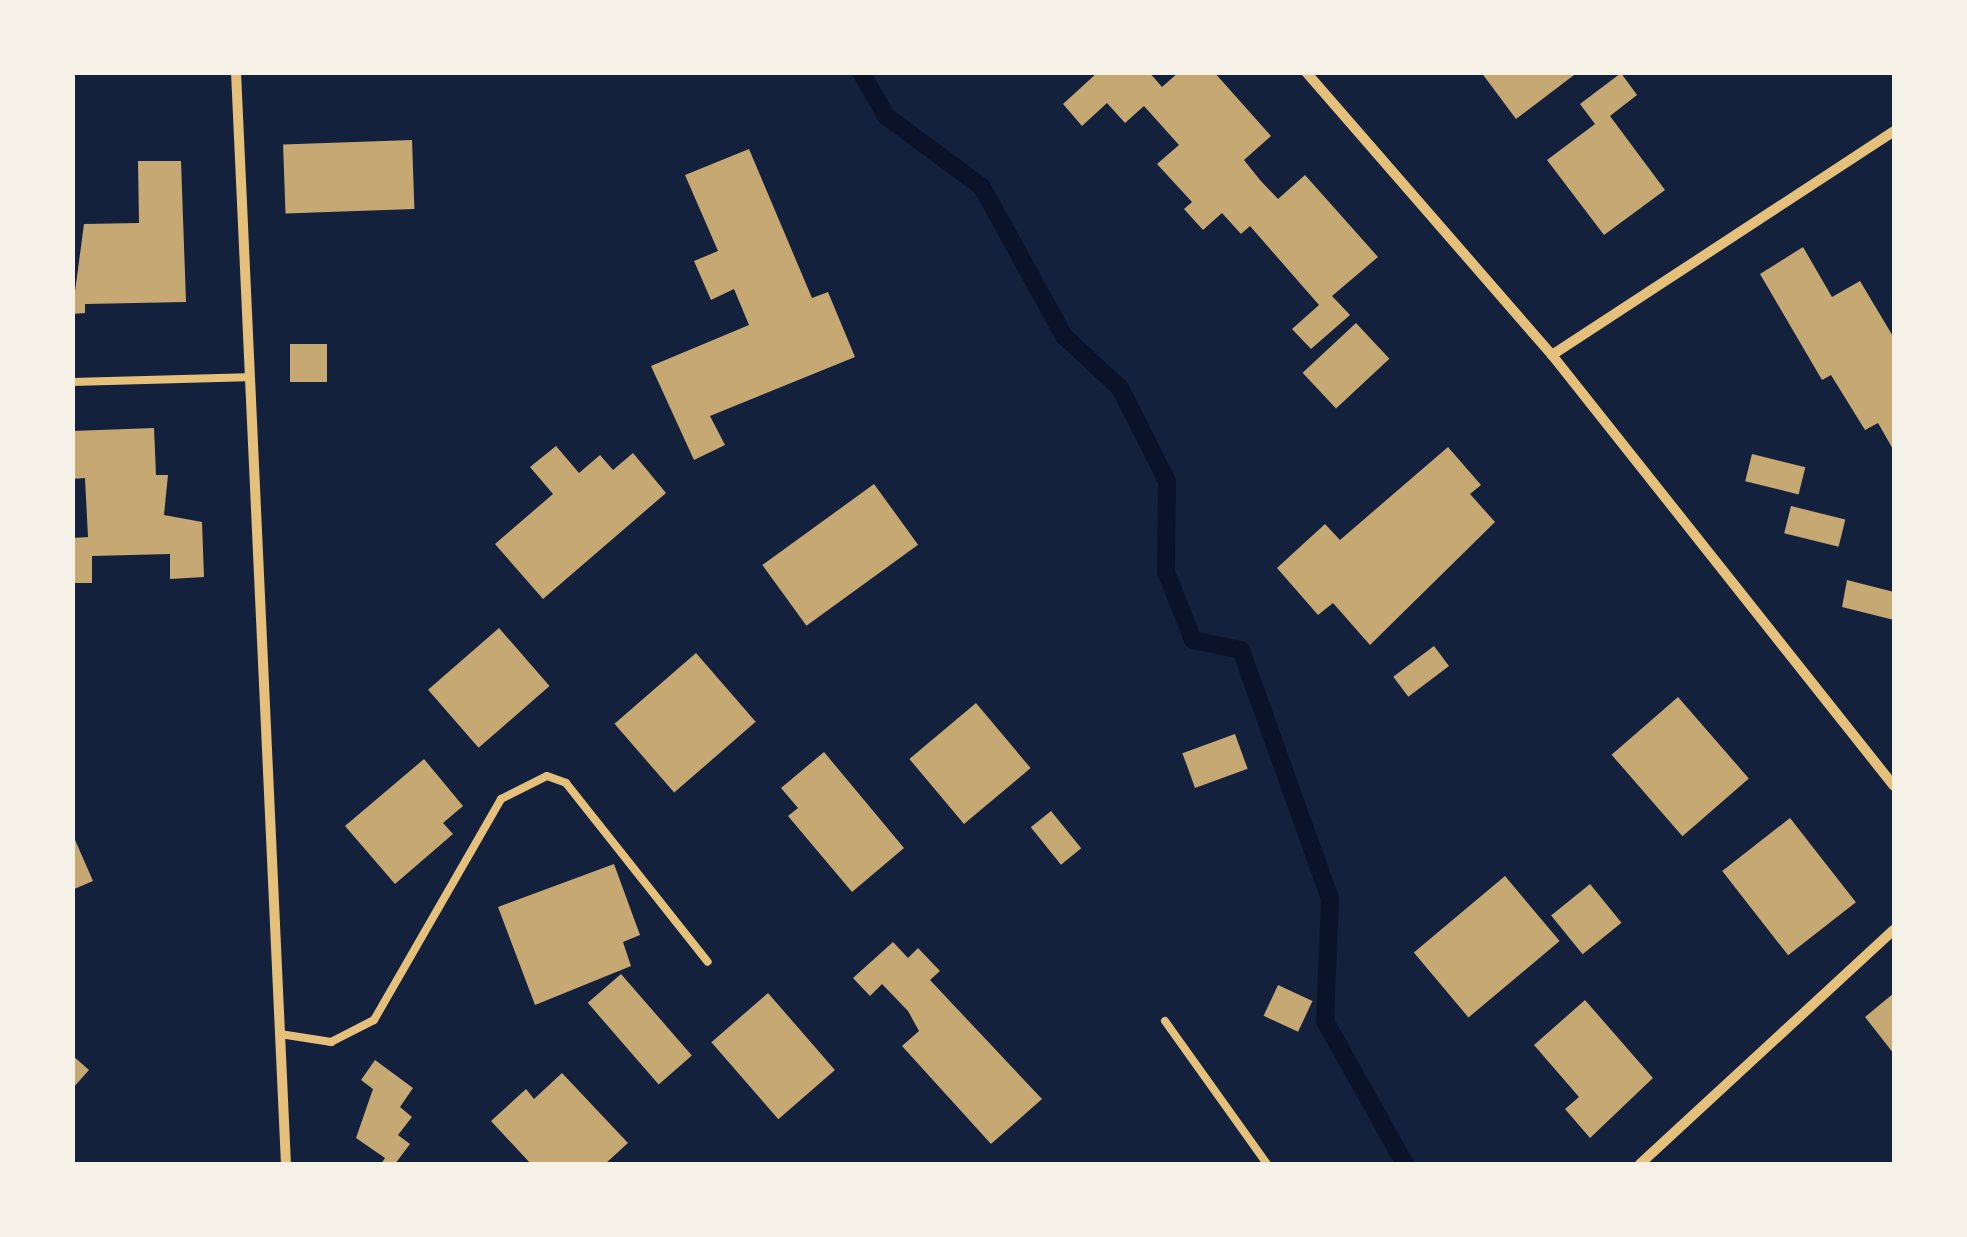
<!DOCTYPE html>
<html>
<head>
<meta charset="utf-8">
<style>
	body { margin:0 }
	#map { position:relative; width:1967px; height:1237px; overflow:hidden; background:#14213d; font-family:Poppins,sans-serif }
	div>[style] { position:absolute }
	.stream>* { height:18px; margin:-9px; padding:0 9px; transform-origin:9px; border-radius:9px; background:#0b132b }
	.building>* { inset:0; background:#c6a872; transform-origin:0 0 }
	.service>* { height:8px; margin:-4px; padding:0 4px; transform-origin:4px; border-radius:4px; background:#e5c07b }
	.minor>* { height:10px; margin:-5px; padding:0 5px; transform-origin:5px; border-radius:5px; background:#e5c07b }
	span { translate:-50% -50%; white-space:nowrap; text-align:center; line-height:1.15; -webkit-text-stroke:9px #f6f1e7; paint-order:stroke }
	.frame { position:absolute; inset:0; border:75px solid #f6f1e7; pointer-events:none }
</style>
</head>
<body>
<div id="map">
	<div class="stream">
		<div style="left:861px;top:72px;width:51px;rotate:60.4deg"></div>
		<div style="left:886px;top:116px;width:119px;rotate:36.5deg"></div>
		<div style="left:982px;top:187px;width:170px;rotate:61.2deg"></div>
		<div style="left:1064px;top:336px;width:76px;rotate:42.9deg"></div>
		<div style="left:1120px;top:388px;width:104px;rotate:63.2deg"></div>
		<div style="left:1167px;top:481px;width:91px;rotate:90.6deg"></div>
		<div style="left:1166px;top:572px;width:73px;rotate:68.3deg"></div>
		<div style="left:1193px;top:640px;width:49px;rotate:11.8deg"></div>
		<div style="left:1241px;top:650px;width:263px;rotate:70.3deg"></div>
		<div style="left:1330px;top:898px;width:123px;rotate:92.3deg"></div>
		<div style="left:1325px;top:1021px;width:164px;rotate:60.8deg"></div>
	</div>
	<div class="building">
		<div style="clip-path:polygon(1098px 72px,1149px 72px,1162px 87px,1179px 72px,1214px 72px,1271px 136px,1244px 160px,1260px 180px,1278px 199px,1305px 175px,1378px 257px,1332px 296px,1350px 315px,1311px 349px,1292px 329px,1319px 305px,1250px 226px,1241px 234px,1222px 213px,1203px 230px,1184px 209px,1192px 202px,1157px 164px,1179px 145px,1144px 106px,1125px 123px,1107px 103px,1082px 126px,1063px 104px)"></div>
		<div style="clip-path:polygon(1481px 72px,1578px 72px,1516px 119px)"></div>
		<div style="clip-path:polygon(1621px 73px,1637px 95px,1610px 116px,1665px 190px,1604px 235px,1547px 160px,1595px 124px,1580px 104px)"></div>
		<div style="left:412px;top:140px;width:69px;height:129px;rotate:88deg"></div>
		<div style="clip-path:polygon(749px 149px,812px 298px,828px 292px,855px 357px,710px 416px,725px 445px,694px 460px,651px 366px,749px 325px,734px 289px,711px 300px,694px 261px,718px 251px,685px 175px)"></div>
		<div style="clip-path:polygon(138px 161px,181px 161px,186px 302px,85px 304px,85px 313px,72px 314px,84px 224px,139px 223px)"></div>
		<div style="clip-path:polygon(1803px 247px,1832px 297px,1860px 281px,1894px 338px,1894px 451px,1878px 423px,1865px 430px,1831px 375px,1822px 380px,1760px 274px)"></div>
		<div style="left:1356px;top:323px;width:49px;height:73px;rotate:47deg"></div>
		<div style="left:327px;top:344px;width:38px;height:37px;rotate:90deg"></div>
		<div style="clip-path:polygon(154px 428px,156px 475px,168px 475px,164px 515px,202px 522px,204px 577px,170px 579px,170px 554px,92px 556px,92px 583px,72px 583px,72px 538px,88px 537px,85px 478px,72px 479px,72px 431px)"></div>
		<div style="clip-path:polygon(556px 446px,579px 473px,600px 455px,613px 470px,633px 453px,666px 493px,543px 599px,495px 544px,553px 494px,530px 467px)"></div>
		<div style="clip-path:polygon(1448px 447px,1481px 485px,1470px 494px,1495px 522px,1370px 645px,1333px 603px,1318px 615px,1277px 568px,1325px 524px,1340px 540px)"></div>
		<div style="left:1752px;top:454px;width:55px;height:28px;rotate:14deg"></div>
		<div style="left:874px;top:484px;width:75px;height:138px;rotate:54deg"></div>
		<div style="left:1791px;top:506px;width:56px;height:28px;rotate:14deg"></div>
		<div style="clip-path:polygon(1847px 580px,1894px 592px,1894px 620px,1842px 607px)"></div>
		<div style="left:499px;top:628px;width:77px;height:94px;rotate:49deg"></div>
		<div style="left:1434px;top:646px;width:25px;height:51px;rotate:53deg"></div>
		<div style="left:696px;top:653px;width:91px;height:108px;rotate:49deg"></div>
		<div style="left:1678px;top:697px;width:108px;height:88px;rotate:49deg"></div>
		<div style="left:976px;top:703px;width:85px;height:87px;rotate:50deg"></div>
		<div style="left:1235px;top:734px;width:37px;height:56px;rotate:70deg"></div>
		<div style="clip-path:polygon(824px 752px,904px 848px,852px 892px,788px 816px,798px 808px,781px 788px)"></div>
		<div style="clip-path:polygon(424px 759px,463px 806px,443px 823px,453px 834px,395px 884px,345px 826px)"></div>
		<div style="left:1051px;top:811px;width:48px;height:26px;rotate:51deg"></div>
		<div style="left:1790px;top:818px;width:107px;height:86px;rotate:52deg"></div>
		<div style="clip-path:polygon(72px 833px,93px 881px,72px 890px)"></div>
		<div style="clip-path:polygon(614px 864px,640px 935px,623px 942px,631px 966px,535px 1005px,498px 907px)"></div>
		<div style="left:1505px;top:876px;width:85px;height:119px;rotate:50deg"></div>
		<div style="left:1590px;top:884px;width:50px;height:50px;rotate:51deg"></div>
		<div style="clip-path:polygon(893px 942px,908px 958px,918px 948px,940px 971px,930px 980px,1042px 1099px,991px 1144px,902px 1046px,919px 1031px,908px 1011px,882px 984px,870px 996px,853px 978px)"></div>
		<div style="left:621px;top:974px;width:108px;height:44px;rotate:49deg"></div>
		<div style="left:1278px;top:985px;width:38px;height:34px;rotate:25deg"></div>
		<div style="left:768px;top:993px;width:102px;height:75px;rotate:49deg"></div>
		<div style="clip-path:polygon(1894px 993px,1894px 1054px,1865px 1017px)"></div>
		<div style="clip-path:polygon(1585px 1000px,1653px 1078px,1590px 1138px,1565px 1109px,1579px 1097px,1534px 1045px)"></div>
		<div style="clip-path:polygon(72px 1055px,89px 1070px,72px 1089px)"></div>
		<div style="clip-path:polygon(375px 1060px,413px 1088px,400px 1107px,412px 1117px,398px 1135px,410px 1144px,395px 1164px,381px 1164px,385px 1158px,356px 1138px,373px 1089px,361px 1080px)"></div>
		<div style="clip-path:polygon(562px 1073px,628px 1143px,605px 1164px,531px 1164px,491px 1121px,526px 1089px,534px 1099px)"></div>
	</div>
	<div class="service">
		<div style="left:72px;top:382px;width:174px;rotate:-1.6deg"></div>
		<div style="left:1165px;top:1021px;width:176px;rotate:54.5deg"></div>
		<div style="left:280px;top:1034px;width:52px;rotate:8.9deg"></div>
		<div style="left:331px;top:1042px;width:48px;rotate:-27.1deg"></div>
		<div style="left:374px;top:1020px;width:255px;rotate:-60.1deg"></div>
		<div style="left:501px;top:799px;width:51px;rotate:-26.6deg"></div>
		<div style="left:547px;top:776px;width:20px;rotate:20deg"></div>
		<div style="left:566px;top:783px;width:228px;rotate:51.6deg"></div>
	</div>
	<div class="minor">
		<div style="left:236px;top:72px;width:1093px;rotate:87.38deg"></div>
		<div style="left:1306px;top:72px;width:375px;rotate:49deg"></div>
		<div style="left:1552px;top:355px;width:550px;rotate:51.57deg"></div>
		<div style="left:1552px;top:355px;width:409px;rotate:-33.2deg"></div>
		<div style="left:1640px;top:1164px;width:345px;rotate:-42.7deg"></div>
	</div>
	<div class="frame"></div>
</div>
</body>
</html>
